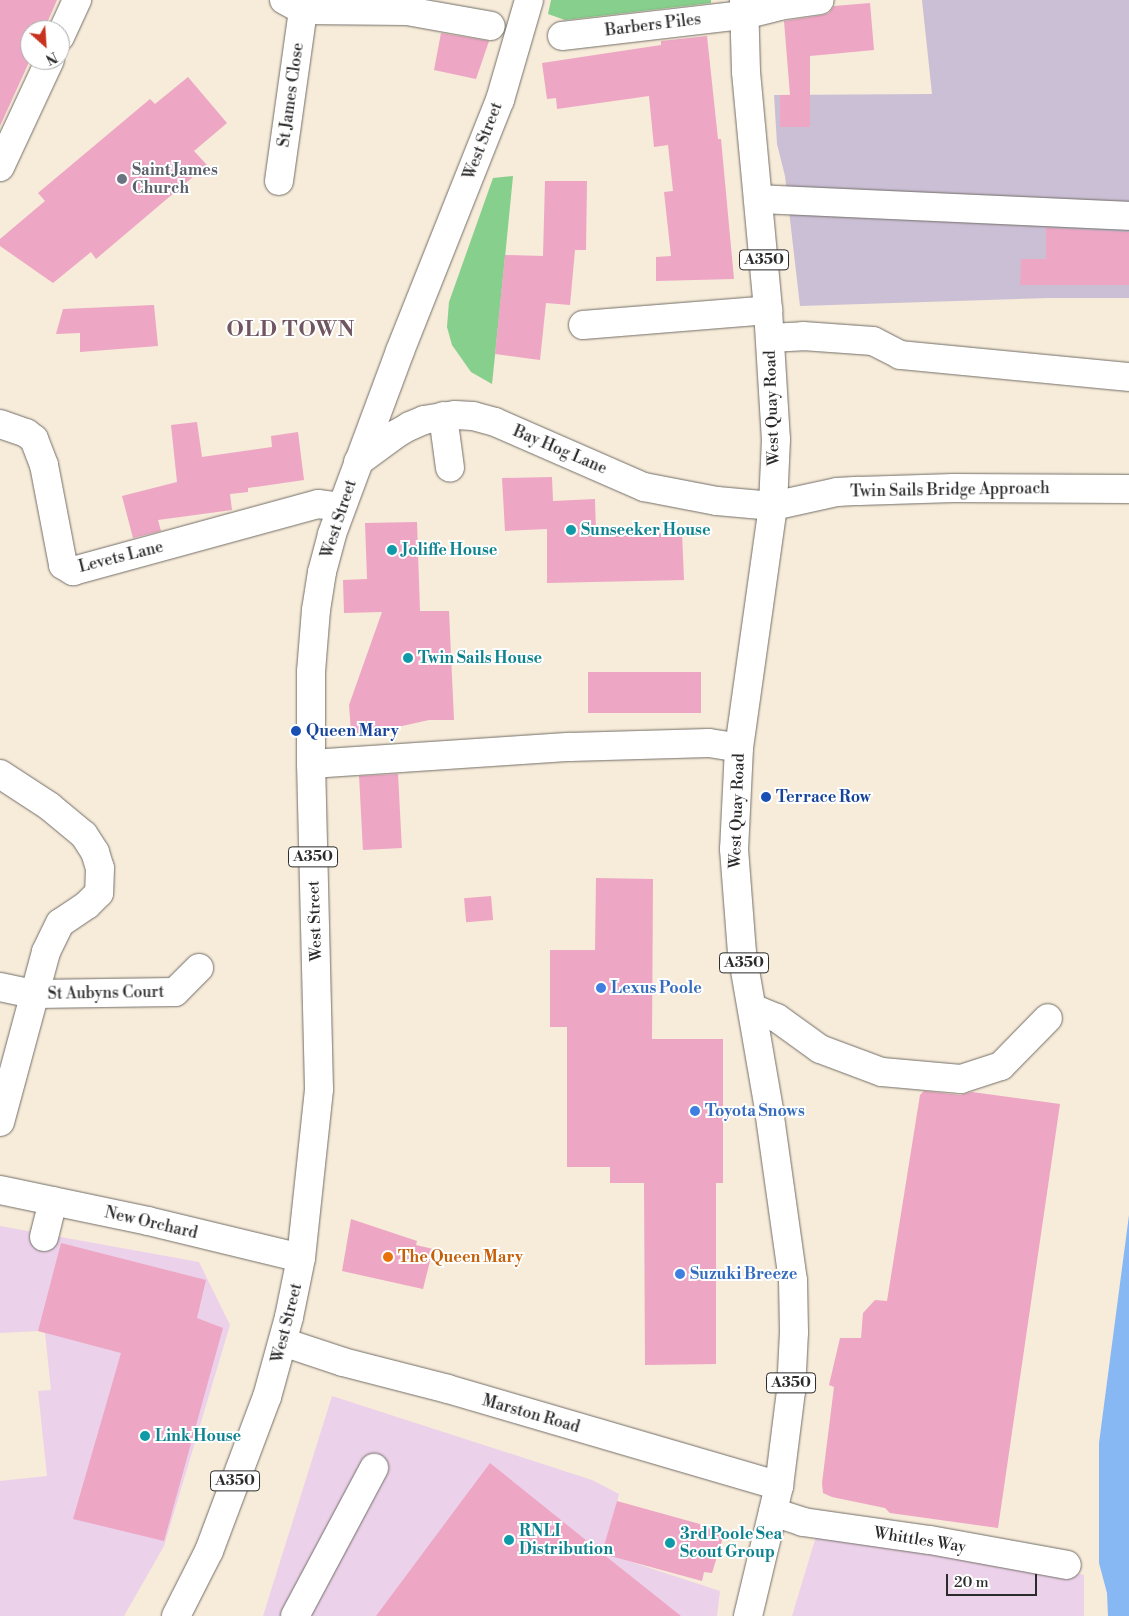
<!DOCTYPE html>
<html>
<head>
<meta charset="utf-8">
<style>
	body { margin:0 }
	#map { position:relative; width:1129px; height:1616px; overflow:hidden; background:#f7ebd9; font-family:"Libre Bodoni",serif }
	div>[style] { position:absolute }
	.built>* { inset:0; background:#ecd1ea }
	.industrial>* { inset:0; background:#cbbfd5 }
	.green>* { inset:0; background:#86cf8c }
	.water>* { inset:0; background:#87b8f3 }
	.building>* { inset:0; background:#eda6c4; transform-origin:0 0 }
	.roads { filter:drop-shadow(0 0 1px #726e68) drop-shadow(0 0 1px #726e68) }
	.minor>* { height:28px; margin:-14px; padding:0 14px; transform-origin:14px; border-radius:14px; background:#fff }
	.highway>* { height:28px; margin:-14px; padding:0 14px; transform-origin:14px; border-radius:14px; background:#fff }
	.dots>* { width:14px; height:14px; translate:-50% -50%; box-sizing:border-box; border:2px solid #fff; border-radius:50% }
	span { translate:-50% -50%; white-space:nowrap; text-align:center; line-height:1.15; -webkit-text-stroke:4px #fff; paint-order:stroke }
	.shield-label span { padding:1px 4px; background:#fff; border:1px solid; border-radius:4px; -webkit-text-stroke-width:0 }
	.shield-label { font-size:15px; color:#2b2b2b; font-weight:700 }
	.street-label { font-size:16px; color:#2b2b2b }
	.worship-label { font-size:16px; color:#5b616d; font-weight:700 }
	.left { translate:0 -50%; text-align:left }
	.culture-label { font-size:16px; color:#0d838f; font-weight:700 }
	.transit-label { font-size:16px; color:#164399; font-weight:700 }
	.shop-label { font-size:16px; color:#366cbe; font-weight:700 }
	.food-label { font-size:16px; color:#c56008; font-weight:700 }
	.district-label { font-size:21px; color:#6f5661; font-weight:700; letter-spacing:1px }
	.north { position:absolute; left:20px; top:20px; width:50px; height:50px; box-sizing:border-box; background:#fff; border:1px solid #aaa; border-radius:50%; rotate:154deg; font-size:14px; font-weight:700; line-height:20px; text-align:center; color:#2b2b2b }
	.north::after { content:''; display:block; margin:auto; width:18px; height:22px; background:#c8321e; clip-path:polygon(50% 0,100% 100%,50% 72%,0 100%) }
	.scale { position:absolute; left:946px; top:1574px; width:91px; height:22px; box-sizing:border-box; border:2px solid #2b2b2b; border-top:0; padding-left:6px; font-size:15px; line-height:18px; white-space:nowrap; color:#2b2b2b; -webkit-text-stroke:4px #fff; paint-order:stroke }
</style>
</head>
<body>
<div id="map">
	<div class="built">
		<div style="clip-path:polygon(0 1226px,199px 1262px,230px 1325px,164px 1546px,124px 1616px,0 1616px,0 1481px,47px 1476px,38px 1391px,51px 1390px,45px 1333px,38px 1331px,0 1333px)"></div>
		<div style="clip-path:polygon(332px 1396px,592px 1480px,619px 1494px,604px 1553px,720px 1591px,717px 1616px,263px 1616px)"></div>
		<div style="clip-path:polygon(817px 1533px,1084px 1575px,1084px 1616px,792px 1616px)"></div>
	</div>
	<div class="industrial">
		<div style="clip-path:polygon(922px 0,1129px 0,1129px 298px,1048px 298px,800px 306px,785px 176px,777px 144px,774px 95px,932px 94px)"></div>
	</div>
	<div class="green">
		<div style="clip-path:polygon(551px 0,711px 0,711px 3px,565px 20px,548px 14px)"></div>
		<div style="clip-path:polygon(513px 176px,501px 298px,492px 384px,471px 372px,452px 345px,447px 327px,449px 302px,493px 178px)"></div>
	</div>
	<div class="water">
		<div style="clip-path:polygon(1129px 1215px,1129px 1616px,1108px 1616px,1107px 1593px,1099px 1563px,1099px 1443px)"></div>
	</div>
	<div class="building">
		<div style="clip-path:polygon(0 0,57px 0,44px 30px,30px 30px,30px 60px,0 126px)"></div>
		<div style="clip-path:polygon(870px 3px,874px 50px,810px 56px,810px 127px,780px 127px,780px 95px,790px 95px,784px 21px,823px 15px,829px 13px,834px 6px)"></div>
		<div style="clip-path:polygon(441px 33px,489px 41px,476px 79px,434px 70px)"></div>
		<div style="clip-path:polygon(707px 36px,718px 139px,721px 139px,734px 279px,656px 281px,656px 257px,671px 256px,664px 192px,673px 191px,668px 145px,654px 147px,649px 96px,557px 109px,556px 98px,547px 99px,542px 63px,661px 45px,661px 41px)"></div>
		<div style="clip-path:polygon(188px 77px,227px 123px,194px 151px,207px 165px,96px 259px,91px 252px,53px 283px,0 246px,0 239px,45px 201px,38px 193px,150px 99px,155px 104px)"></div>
		<div style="clip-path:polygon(545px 181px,587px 181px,586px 250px,575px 250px,570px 305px,546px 303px,540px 360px,495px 354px,505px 255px,543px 256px)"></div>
		<div style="clip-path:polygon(1046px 228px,1129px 232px,1129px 285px,1020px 285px,1021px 259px,1046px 259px)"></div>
		<div style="clip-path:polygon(154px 305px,158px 346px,80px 352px,80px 333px,56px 334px,63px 309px)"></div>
		<div style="clip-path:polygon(197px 422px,202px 457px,272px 447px,271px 436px,298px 432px,304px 480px,248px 488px,248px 492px,230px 494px,232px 510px,158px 520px,161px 531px,133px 538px,122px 496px,177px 482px,171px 425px)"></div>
		<div style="clip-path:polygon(552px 477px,553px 501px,595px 499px,596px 534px,682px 533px,684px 580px,547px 583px,547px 529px,505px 531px,502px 478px)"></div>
		<div style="clip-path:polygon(417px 522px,420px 611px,449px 611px,454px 720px,429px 720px,357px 736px,356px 732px,351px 732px,349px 705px,382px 612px,344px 613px,343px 580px,367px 579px,365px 523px)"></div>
		<div style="left:588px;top:672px;width:113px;height:41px"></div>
		<div style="left:398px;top:774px;width:74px;height:39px;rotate:87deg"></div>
		<div style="clip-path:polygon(596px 878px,653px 879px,652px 1039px,723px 1039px,723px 1183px,716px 1183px,716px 1364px,645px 1365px,644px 1183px,610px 1183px,610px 1167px,567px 1167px,567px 1027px,550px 1027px,550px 950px,595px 950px)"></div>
		<div style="left:491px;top:896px;width:24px;height:27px;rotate:85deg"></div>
		<div style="clip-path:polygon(924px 1091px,960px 1095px,972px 1092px,1060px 1104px,998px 1528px,890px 1513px,885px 1508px,832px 1497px,823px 1493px,822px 1483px,834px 1387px,829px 1385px,840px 1338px,861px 1338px,863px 1313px,875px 1300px,887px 1301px,920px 1095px)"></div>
		<div style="clip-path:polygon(351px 1219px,417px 1241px,416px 1245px,433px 1249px,423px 1289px,342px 1271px)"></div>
		<div style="clip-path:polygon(61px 1243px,206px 1280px,197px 1318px,223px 1328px,164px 1541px,73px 1519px,121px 1353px,38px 1331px)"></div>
		<div style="clip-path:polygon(490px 1463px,602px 1553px,617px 1501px,725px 1531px,712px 1573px,704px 1572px,702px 1581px,603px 1554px,681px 1616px,376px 1616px)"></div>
	</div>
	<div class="roads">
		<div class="minor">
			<div style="left:284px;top:0;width:21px;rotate:28deg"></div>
			<div style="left:303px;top:10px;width:104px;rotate:0.6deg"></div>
			<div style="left:407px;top:11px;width:85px;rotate:10.1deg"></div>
			<div style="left:562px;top:36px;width:183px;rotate:-6.6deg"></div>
			<div style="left:744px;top:15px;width:36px;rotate:-14deg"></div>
			<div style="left:779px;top:6px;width:41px;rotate:-8.3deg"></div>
			<div style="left:60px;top:37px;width:41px;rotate:-65.3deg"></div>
			<div style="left:0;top:167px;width:118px;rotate:-65deg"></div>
			<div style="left:279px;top:181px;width:173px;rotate:-82deg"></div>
			<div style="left:303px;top:10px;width:10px;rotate:-73deg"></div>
			<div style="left:758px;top:199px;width:371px;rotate:2.6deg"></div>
			<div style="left:583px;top:325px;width:186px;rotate:-4.6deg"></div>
			<div style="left:770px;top:338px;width:33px;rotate:-3deg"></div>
			<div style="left:803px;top:336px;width:70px;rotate:4.1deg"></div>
			<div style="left:873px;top:341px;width:30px;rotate:27deg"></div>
			<div style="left:900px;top:355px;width:230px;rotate:5.5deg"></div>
			<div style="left:443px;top:416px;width:52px;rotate:82.3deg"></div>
			<div style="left:0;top:424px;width:28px;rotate:19deg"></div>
			<div style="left:26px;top:433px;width:10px;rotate:37deg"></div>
			<div style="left:34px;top:439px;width:28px;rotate:69deg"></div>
			<div style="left:44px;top:465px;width:102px;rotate:79.2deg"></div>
			<div style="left:63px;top:565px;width:12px;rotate:31deg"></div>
			<div style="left:73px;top:571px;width:254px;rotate:-15.3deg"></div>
			<div style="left:318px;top:504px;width:23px;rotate:7deg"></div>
			<div style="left:311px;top:764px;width:260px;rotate:-3.8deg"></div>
			<div style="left:570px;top:747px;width:139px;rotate:-1.6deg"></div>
			<div style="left:709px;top:743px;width:30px;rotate:9deg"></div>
			<div style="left:0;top:774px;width:59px;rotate:33.1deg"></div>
			<div style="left:49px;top:806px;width:45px;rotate:39.6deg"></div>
			<div style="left:84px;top:835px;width:20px;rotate:57deg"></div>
			<div style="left:95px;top:852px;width:17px;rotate:73deg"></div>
			<div style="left:100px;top:868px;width:25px;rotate:92deg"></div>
			<div style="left:99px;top:893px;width:17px;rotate:135deg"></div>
			<div style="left:87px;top:905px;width:32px;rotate:146deg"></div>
			<div style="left:60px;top:923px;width:32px;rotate:116deg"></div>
			<div style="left:46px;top:952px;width:176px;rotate:105.1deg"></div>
			<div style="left:0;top:987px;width:35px;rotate:12deg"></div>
			<div style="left:34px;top:994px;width:141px;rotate:-0.8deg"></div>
			<div style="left:175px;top:992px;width:34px;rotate:-45deg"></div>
			<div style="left:752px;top:1008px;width:27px;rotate:22deg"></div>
			<div style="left:777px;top:1018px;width:53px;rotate:35.8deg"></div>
			<div style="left:820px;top:1049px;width:66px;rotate:20.4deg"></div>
			<div style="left:882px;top:1072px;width:79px;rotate:5.1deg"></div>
			<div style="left:961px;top:1079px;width:42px;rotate:-18deg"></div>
			<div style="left:1001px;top:1066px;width:67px;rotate:-45.6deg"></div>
			<div style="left:0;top:1190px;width:151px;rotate:11.8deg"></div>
			<div style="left:148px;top:1221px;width:157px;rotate:13.6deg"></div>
			<div style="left:44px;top:1237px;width:37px;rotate:-76deg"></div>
			<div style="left:283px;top:1342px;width:63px;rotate:18.4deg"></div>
			<div style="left:343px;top:1362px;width:108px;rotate:14.4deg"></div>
			<div style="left:448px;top:1389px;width:345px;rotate:16.3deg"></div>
			<div style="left:773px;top:1512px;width:32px;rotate:18deg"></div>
			<div style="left:803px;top:1522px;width:128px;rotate:8.1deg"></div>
			<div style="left:930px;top:1540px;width:139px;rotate:10.3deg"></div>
			<div style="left:295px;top:1616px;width:168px;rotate:-61.9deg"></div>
		</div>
		<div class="highway">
			<div style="left:744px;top:0;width:72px;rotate:88.4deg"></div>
			<div style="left:746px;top:72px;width:239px;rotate:84.7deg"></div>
			<div style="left:768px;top:310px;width:129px;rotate:86.5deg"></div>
			<div style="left:776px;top:439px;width:67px;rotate:92.6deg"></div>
			<div style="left:773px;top:506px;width:244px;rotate:98deg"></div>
			<div style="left:739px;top:748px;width:101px;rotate:92.8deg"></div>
			<div style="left:734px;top:849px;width:104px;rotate:85.6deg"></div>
			<div style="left:742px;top:953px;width:159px;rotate:80.2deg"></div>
			<div style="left:769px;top:1110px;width:172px;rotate:82deg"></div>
			<div style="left:793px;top:1280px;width:52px;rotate:88.9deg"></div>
			<div style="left:794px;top:1332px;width:59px;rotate:92.9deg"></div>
			<div style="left:791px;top:1391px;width:96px;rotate:97.2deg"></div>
			<div style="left:779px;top:1486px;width:134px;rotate:103.4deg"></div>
			<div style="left:358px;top:462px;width:47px;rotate:-36.4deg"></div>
			<div style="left:396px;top:434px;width:16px;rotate:-30deg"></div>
			<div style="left:410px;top:426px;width:15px;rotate:-23deg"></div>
			<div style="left:424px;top:420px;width:31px;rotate:-9deg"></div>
			<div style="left:455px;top:415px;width:18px;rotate:3deg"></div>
			<div style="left:473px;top:416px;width:23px;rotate:15deg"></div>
			<div style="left:495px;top:422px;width:163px;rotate:23.6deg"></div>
			<div style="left:644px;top:487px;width:74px;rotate:10.9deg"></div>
			<div style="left:717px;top:501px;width:56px;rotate:5.1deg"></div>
			<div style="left:773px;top:506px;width:66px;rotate:-12.3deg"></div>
			<div style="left:837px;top:492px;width:22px;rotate:-3deg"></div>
			<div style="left:859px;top:491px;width:95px;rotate:-1.8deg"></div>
			<div style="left:954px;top:488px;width:175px;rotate:0.3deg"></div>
			<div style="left:176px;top:1616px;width:73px;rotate:-63.1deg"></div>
			<div style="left:209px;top:1551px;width:165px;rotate:-69.4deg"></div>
			<div style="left:267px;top:1397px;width:83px;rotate:-74.6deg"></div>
			<div style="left:289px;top:1317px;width:60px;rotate:-78.5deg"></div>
			<div style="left:301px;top:1258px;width:170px;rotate:-83.9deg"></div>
			<div style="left:319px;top:1089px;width:325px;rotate:-91.4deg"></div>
			<div style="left:311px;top:764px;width:92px;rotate:-90deg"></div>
			<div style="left:311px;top:672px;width:62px;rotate:-85.4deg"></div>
			<div style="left:316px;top:610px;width:38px;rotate:-81deg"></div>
			<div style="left:322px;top:572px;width:39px;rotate:-75deg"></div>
			<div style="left:332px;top:534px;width:195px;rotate:-69.6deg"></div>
			<div style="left:400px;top:351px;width:270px;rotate:-68.3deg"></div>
			<div style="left:500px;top:100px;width:104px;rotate:-73.8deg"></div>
		</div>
	</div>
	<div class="dots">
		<div style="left:122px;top:179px;background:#6b7280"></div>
		<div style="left:571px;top:530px;background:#0f9aa8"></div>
		<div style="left:392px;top:550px;background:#0f9aa8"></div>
		<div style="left:408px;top:658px;background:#0f9aa8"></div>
		<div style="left:296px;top:731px;background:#1a4fb4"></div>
		<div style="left:766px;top:797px;background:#1a4fb4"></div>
		<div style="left:601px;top:988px;background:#3f7fe0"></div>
		<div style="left:695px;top:1111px;background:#3f7fe0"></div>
		<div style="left:388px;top:1257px;background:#e8710a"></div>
		<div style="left:680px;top:1274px;background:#3f7fe0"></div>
		<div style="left:145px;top:1436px;background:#0f9aa8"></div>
		<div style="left:509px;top:1540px;background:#0f9aa8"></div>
		<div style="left:670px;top:1543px;background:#0f9aa8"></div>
	</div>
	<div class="shield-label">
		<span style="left:764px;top:260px">A350</span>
		<span style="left:313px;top:857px">A350</span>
		<span style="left:744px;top:963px">A350</span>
		<span style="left:791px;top:1383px">A350</span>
		<span style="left:235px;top:1481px">A350</span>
	</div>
	<div class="street-label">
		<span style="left:653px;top:25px;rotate:-7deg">Barbers Piles</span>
		<span style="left:291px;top:95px;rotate:-82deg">St James Close</span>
		<span style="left:483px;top:141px;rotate:-69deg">West Street</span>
		<span style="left:772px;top:408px;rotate:-92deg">West Quay Road</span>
		<span style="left:560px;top:450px;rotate:23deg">Bay Hog Lane</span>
		<span style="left:950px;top:490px;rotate:-1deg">Twin Sails Bridge Approach</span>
		<span style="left:339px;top:519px;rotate:-72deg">West Street</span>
		<span style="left:121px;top:557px;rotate:-14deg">Levets Lane</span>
		<span style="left:737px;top:811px;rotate:-88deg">West Quay Road</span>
		<span style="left:315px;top:921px;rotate:-92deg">West Street</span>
		<span style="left:106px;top:993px;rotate:-1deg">St Aubyns Court</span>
		<span style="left:151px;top:1223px;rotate:13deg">New Orchard</span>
		<span style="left:287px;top:1323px;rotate:-76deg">West Street</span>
		<span style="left:531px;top:1414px;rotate:16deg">Marston Road</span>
		<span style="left:920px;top:1540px;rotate:9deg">Whittles Way</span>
	</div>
	<div class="worship-label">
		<span class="left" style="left:132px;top:179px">Saint James<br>Church</span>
	</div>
	<div class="culture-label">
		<span class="left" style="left:581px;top:530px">Sunseeker House</span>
		<span class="left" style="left:402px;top:550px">Joliffe House</span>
		<span class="left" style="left:418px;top:658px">Twin Sails House</span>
		<span class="left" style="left:155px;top:1436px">Link House</span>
		<span class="left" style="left:519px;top:1540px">RNLI<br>Distribution</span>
		<span class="left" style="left:680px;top:1543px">3rd Poole Sea<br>Scout Group</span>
	</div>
	<div class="transit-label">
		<span class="left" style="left:306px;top:731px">Queen Mary</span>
		<span class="left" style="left:776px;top:797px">Terrace Row</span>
	</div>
	<div class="shop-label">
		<span class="left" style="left:611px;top:988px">Lexus Poole</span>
		<span class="left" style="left:705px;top:1111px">Toyota Snows</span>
		<span class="left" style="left:690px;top:1274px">Suzuki Breeze</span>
	</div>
	<div class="food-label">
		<span class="left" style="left:398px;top:1257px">The Queen Mary</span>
	</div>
	<div class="district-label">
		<span style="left:291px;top:330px">OLD TOWN</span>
	</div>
	<div class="north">N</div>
	<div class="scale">20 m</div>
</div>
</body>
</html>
